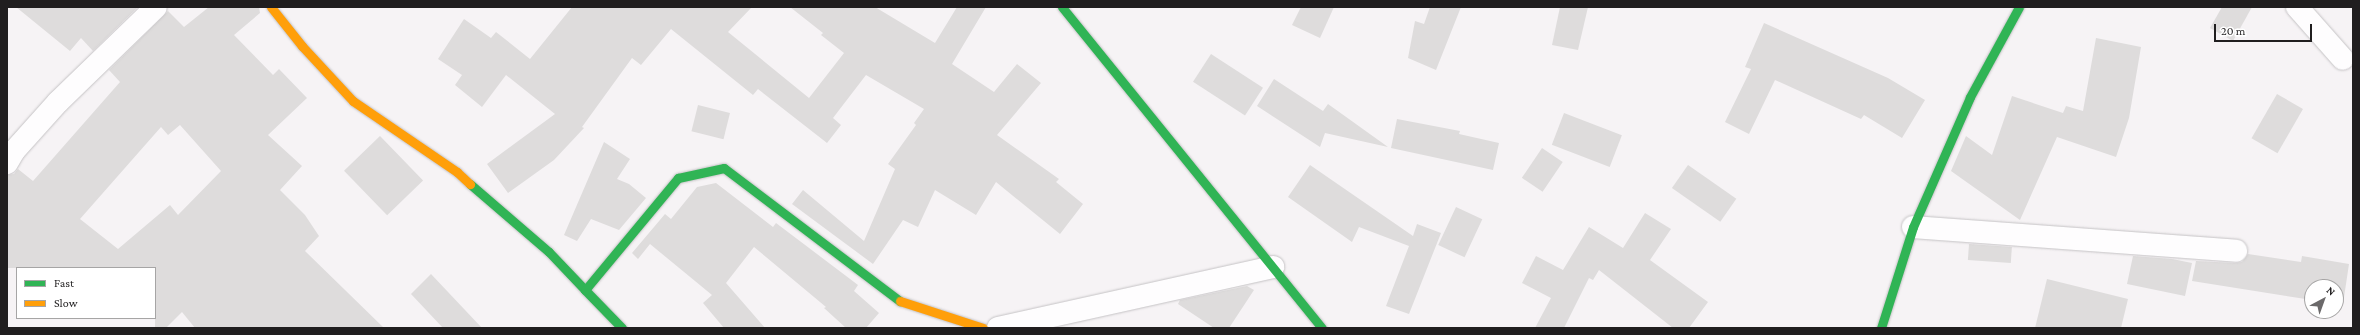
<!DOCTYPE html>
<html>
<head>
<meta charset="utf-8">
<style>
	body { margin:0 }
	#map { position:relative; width:2360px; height:335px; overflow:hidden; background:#f6f3f5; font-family:"Crimson Pro",serif }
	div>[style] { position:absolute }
	.building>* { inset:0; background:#dedcdc; transform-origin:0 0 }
	.roads { filter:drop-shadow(0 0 1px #c5c3c5) drop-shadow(0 0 1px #c5c3c5) }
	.street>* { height:22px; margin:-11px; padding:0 11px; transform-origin:11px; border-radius:11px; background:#fefdfe }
	.fast>* { height:9px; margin:-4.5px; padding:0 4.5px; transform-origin:4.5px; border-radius:4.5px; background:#30b455 }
	.slow>* { height:9px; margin:-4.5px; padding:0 4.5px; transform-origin:4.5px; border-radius:4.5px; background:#ff9f0a }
	span { translate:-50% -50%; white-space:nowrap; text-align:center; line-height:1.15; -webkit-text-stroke:4px #fff; paint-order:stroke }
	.frame { position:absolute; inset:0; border:8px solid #201e1f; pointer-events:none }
	.legend { position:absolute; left:16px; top:267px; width:140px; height:52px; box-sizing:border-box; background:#fff; border:1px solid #a6a5a5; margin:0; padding:5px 7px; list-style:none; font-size:12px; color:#201e1f }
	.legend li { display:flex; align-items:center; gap:8px; height:20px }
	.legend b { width:20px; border:1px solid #a6a5a5 }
	.north { position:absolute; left:2304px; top:279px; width:40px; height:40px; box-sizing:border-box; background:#fff; border:1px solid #a6a5a5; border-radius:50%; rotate:41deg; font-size:11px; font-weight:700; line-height:16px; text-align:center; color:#201e1f }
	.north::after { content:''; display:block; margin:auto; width:14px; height:18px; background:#6b696a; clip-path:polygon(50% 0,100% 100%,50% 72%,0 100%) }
	.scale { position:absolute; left:2214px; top:24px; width:98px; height:18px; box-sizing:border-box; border:2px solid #201e1f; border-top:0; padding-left:5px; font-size:12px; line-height:14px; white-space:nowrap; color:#201e1f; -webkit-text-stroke:3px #fff; paint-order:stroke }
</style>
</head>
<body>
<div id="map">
	<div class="building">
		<div style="clip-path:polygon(16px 7px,138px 7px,93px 51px,81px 38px,70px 51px)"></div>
		<div style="clip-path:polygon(evenodd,209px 7px,259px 7px,260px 13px,234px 35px,273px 75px,279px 69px,307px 98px,268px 135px,302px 166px,280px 190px,305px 215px,319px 236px,305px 251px,384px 328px,195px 328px,182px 312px,166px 328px,155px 328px,155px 268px,7px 268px,7px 175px,14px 174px,18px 169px,33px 181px,120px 82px,109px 70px,168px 11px,184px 27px,209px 7px,180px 125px,221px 171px,178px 215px,170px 205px,118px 249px,80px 219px,161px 127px,168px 135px,180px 125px)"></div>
		<div style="clip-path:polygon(572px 7px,752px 7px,728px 32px,809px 98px,844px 53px,821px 35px,823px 33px,790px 7px,875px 7px,935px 43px,957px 7px,986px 7px,952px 64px,994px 92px,1017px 64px,1041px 83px,997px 135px,1059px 179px,1056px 182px,1083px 204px,1060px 234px,996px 182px,976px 215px,935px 190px,918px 227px,903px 220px,873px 264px,792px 204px,803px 190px,864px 241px,895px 169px,888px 164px,916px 125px,914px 123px,924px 109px,866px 75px,833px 118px,841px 125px,827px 143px,758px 89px,753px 95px,671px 29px,641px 65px,632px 58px,582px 127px,584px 128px,554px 160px,508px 193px,487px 164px,555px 114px,506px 75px,482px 107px,455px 85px,462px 75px,438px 59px,464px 19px,491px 38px,496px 32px,530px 59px)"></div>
		<div style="clip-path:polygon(1301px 7px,1334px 7px,1320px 38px,1292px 25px)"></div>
		<div style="clip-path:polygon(1430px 7px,1461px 7px,1436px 70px,1408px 58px,1415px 21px,1424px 24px)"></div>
		<div style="clip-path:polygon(1560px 7px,1588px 7px,1578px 50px,1552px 45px)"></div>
		<div style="clip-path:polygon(2222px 7px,2252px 7px,2233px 41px,2210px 28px)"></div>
		<div style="clip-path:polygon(1764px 23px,1888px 78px,1925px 100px,1902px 138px,1864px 115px,1861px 119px,1775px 80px,1749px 134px,1725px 122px,1751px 69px,1745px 67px)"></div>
		<div style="clip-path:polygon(2096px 38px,2141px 47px,2129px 118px,2116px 157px,2057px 137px,2020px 220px,1951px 171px,1966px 136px,1992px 155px,2012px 96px,2063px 113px,2066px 106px,2083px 111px)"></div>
		<div style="left:1211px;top:54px;width:62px;height:33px;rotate:33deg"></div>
		<div style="clip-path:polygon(1274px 79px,1323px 111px,1328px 104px,1388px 147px,1325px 133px,1320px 147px,1257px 106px)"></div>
		<div style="left:2277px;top:94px;width:30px;height:51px;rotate:30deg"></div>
		<div style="left:698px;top:105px;width:33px;height:27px;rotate:14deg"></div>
		<div style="left:1564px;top:113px;width:62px;height:34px;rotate:21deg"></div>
		<div style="clip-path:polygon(1397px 119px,1460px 131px,1459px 134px,1499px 143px,1493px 170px,1391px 148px)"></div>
		<div style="left:380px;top:136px;width:62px;height:50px;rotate:46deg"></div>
		<div style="clip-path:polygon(604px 142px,630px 159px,617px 179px,629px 184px,646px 198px,619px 230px,591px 219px,577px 241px,564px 235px)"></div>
		<div style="left:1542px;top:148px;width:25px;height:36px;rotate:34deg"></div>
		<div style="clip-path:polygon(1310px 165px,1413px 236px,1417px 224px,1441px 233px,1409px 314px,1386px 306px,1409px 246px,1359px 227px,1352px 242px,1288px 197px)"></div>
		<div style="left:1688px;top:165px;width:59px;height:28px;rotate:35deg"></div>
		<div style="clip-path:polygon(716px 183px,773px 227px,776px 223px,858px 285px,854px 291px,879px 313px,866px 328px,846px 328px,824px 308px,826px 307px,754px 247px,726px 283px,765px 328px,724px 328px,703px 303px,712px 295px,650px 244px,638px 259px,632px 253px,665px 214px,671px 219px,697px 187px)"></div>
		<div style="left:1456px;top:207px;width:29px;height:42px;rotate:25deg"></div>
		<div style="clip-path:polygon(1645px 213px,1671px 229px,1650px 260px,1708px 302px,1689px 328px,1673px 328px,1599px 270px,1593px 280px,1589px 278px,1564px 328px,1535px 328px,1551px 298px,1522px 283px,1536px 256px,1563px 270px,1589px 227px,1623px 248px)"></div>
		<div style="left:1969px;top:244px;width:43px;height:16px;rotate:4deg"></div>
		<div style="clip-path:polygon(2248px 254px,2301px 262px,2302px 256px,2349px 264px,2343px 304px,2336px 303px,2336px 287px,2312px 287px,2312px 300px,2192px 281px,2196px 261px,2235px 263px,2242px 262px)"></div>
		<div style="clip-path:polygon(2133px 256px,2172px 259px,2192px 263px,2185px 296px,2127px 284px)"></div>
		<div style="clip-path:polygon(431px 274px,482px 328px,443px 328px,411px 294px)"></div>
		<div style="clip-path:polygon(2047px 279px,2128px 299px,2121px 328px,2035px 328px)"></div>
		<div style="clip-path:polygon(1247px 286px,1254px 290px,1229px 328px,1214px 328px,1178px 304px,1180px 300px)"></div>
	</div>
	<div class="roads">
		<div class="street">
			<div style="left:2297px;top:7px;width:69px;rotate:48.5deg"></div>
			<div style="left:7px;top:163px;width:14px;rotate:-60deg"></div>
			<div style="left:14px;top:151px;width:66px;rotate:-48.1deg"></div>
			<div style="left:58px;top:102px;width:136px;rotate:-44.1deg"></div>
			<div style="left:1913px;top:227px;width:324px;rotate:4.2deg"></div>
			<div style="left:998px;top:328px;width:282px;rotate:-12.5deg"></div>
		</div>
		<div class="fast">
			<div style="left:1062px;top:7px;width:413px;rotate:51deg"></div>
			<div style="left:470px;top:184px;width:104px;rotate:40.7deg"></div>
			<div style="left:549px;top:252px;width:52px;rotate:46.5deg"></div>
			<div style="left:622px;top:328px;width:53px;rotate:-134.2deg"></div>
			<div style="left:585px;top:290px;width:146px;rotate:-50.3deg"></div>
			<div style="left:678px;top:178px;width:47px;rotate:-12.3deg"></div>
			<div style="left:724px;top:168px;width:221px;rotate:37.1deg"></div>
			<div style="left:1881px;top:328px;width:106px;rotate:-72.4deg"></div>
			<div style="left:1913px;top:227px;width:142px;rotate:-66.3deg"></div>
			<div style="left:1970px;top:97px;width:102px;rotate:-61.4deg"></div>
		</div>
		<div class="slow">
			<div style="left:271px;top:7px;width:50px;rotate:51.5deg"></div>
			<div style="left:302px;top:46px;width:75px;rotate:47.2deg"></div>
			<div style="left:353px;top:101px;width:126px;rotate:34.3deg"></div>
			<div style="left:457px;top:172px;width:18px;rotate:43deg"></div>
			<div style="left:900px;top:301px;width:87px;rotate:18deg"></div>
		</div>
	</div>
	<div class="frame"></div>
	<ul class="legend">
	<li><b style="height:5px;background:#30b455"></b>Fast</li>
	<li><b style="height:5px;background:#ff9f0a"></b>Slow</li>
	</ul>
	<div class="north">N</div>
	<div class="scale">20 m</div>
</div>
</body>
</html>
